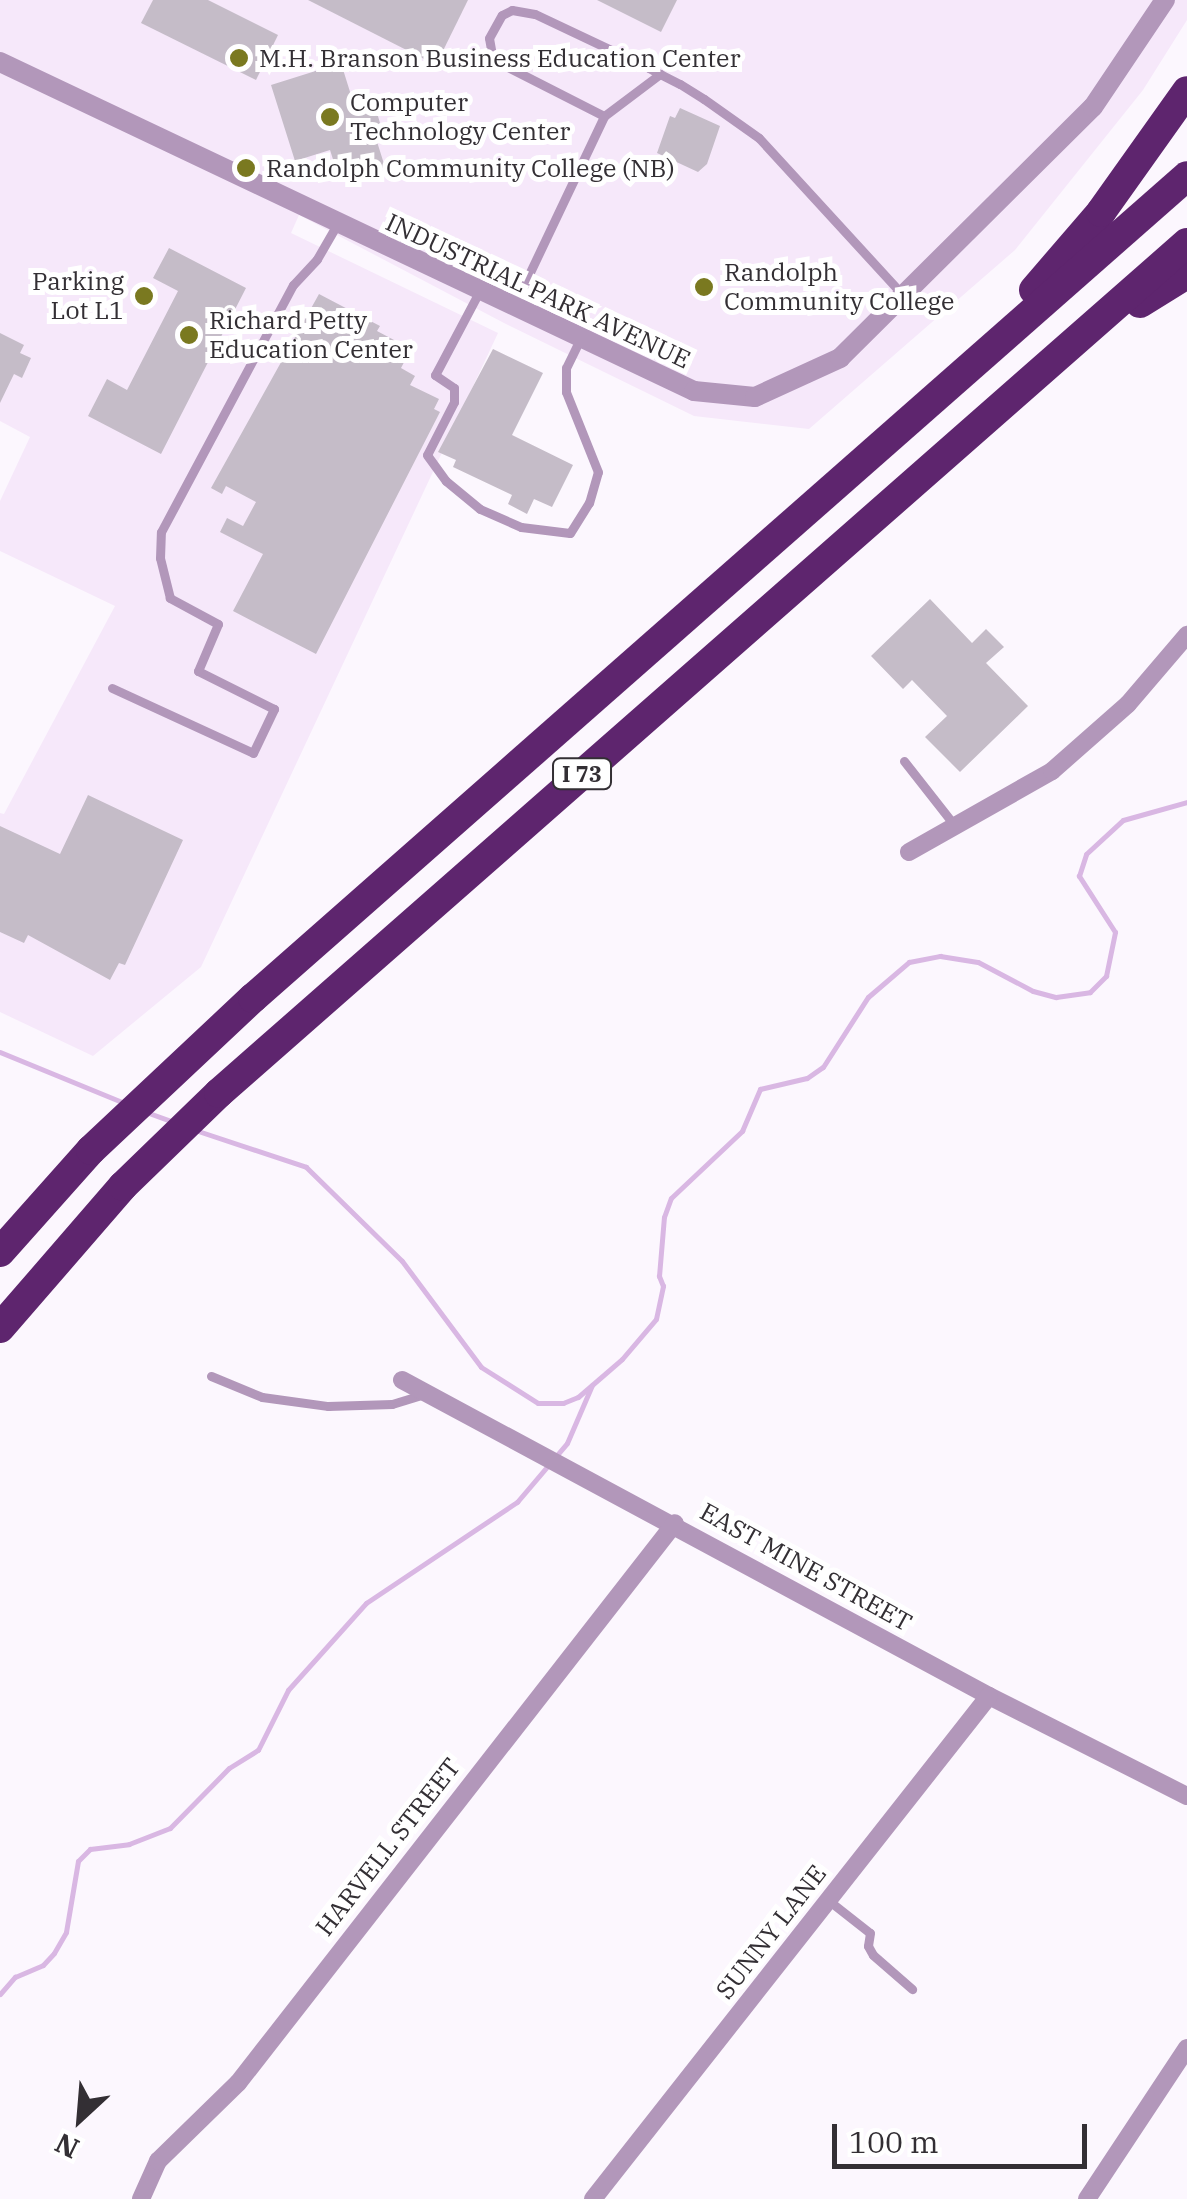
<!DOCTYPE html>
<html>
<head>
<meta charset="utf-8">
<style>
	body { margin:0 }
	#map { position:relative; width:1187px; height:2199px; overflow:hidden; background:#fcf7fe; font-family:"IBM Plex Serif",serif }
	div>[style] { position:absolute }
	.built>* { inset:0; background:#f6e8fa }
	.stream>* { height:5px; margin:-2.5px; padding:0 2.5px; transform-origin:2.5px; border-radius:2.5px; background:#d9b7e3 }
	.building>* { inset:0; background:#c5bcc8 }
	.service>* { height:9px; margin:-4.5px; padding:0 4.5px; transform-origin:4.5px; border-radius:4.5px; background:#b297ba }
	.minor>* { height:18px; margin:-9px; padding:0 9px; transform-origin:9px; border-radius:9px; background:#b297ba }
	.tertiary>* { height:20px; margin:-10px; padding:0 10px; transform-origin:10px; border-radius:10px; background:#b297ba }
	.motorway>* { height:30px; margin:-15px; padding:0 15px; transform-origin:15px; border-radius:15px; background:#5e256e }
	.dots>* { width:28px; height:28px; translate:-50% -50%; box-sizing:border-box; border:5px solid #fff; border-radius:50% }
	span { translate:-50% -50%; white-space:nowrap; text-align:center; line-height:1.15; -webkit-text-stroke:10px #fff; paint-order:stroke }
	.shield-label span { padding:2px 8px; background:#fff; border:2px solid; border-radius:8px; -webkit-text-stroke-width:0 }
	.shield-label { font-size:22px; color:#332f34; font-weight:700 }
	.poi-label { font-size:25px; color:#332f34 }
	.left { translate:0 -50%; text-align:left }
	.right { translate:-100% -50%; text-align:right }
	.street-label { font-size:25px; color:#332f34 }
	.north { position:absolute; left:30px; top:2069px; width:100px; height:100px; -webkit-text-stroke:8px #fff; paint-order:stroke; rotate:206deg; font-size:28px; font-weight:700; line-height:40px; text-align:center; color:#332f34 }
	.north::after { content:''; display:block; margin:auto; width:35px; height:45px; background:#332f34; clip-path:polygon(50% 0,100% 100%,50% 72%,0 100%) }
	.scale { position:absolute; left:832px; top:2124px; width:255px; height:45px; box-sizing:border-box; border:5px solid #332f34; border-top:0; padding-left:12px; font-size:30px; line-height:35px; white-space:nowrap; color:#332f34; -webkit-text-stroke:8px #fff; paint-order:stroke }
</style>
</head>
<body>
<div id="map">
	<div class="built">
		<div style="clip-path:polygon(0 0,1187px 0,1187px 20px,1143px 90px,1015px 250px,809px 429px,694px 416px,504px 323px,299px 215px,291px 233px,498px 333px,201px 967px,93px 1056px,0 1012px,0 813px,4px 814px,115px 606px,0 551px,0 501px,30px 437px,0 421px)"></div>
	</div>
	<div class="stream">
		<div style="left:0;top:1052px;width:137px;rotate:22.3deg"></div>
		<div style="left:146px;top:1112px;width:29px;rotate:20deg"></div>
		<div style="left:198px;top:1131px;width:114px;rotate:18.4deg"></div>
		<div style="left:306px;top:1167px;width:134px;rotate:44.4deg"></div>
		<div style="left:402px;top:1261px;width:132px;rotate:53.3deg"></div>
		<div style="left:481px;top:1367px;width:67px;rotate:32.3deg"></div>
		<div style="left:538px;top:1403px;width:25px"></div>
		<div style="left:563px;top:1403px;width:16px;rotate:-22deg"></div>
		<div style="left:578px;top:1397px;width:58px;rotate:-40.8deg"></div>
		<div style="left:622px;top:1359px;width:52px;rotate:-49.6deg"></div>
		<div style="left:656px;top:1319px;width:34px;rotate:-78deg"></div>
		<div style="left:663px;top:1286px;width:11px;rotate:-112deg"></div>
		<div style="left:659px;top:1276px;width:59px;rotate:-85.2deg"></div>
		<div style="left:664px;top:1217px;width:20px;rotate:-70deg"></div>
		<div style="left:671px;top:1198px;width:98px;rotate:-43.3deg"></div>
		<div style="left:742px;top:1131px;width:46px;rotate:-66.8deg"></div>
		<div style="left:760px;top:1089px;width:48px;rotate:-13.2deg"></div>
		<div style="left:807px;top:1078px;width:19px;rotate:-35deg"></div>
		<div style="left:823px;top:1067px;width:83px;rotate:-57.3deg"></div>
		<div style="left:868px;top:997px;width:54px;rotate:-40.5deg"></div>
		<div style="left:909px;top:962px;width:32px;rotate:-11deg"></div>
		<div style="left:940px;top:956px;width:38px;rotate:9deg"></div>
		<div style="left:978px;top:962px;width:62px;rotate:27.8deg"></div>
		<div style="left:1033px;top:991px;width:24px;rotate:15deg"></div>
		<div style="left:1056px;top:997px;width:34px;rotate:-8deg"></div>
		<div style="left:1090px;top:992px;width:23px;rotate:-45deg"></div>
		<div style="left:1106px;top:976px;width:45px;rotate:-78.4deg"></div>
		<div style="left:1115px;top:932px;width:67px;rotate:-122.7deg"></div>
		<div style="left:1079px;top:876px;width:23px;rotate:-72deg"></div>
		<div style="left:1086px;top:854px;width:50px;rotate:-42.6deg"></div>
		<div style="left:1123px;top:820px;width:66px;rotate:-15.7deg"></div>
		<div style="left:0;top:1994px;width:23px;rotate:-49deg"></div>
		<div style="left:15px;top:1977px;width:30px;rotate:-23deg"></div>
		<div style="left:43px;top:1965px;width:16px;rotate:-47deg"></div>
		<div style="left:54px;top:1953px;width:24px;rotate:-60deg"></div>
		<div style="left:66px;top:1932px;width:72px;rotate:-80.4deg"></div>
		<div style="left:78px;top:1861px;width:17px;rotate:-45deg"></div>
		<div style="left:90px;top:1849px;width:39px;rotate:-7deg"></div>
		<div style="left:129px;top:1844px;width:44px;rotate:-21.3deg"></div>
		<div style="left:170px;top:1828px;width:84px;rotate:-45.5deg"></div>
		<div style="left:229px;top:1768px;width:34px;rotate:-32deg"></div>
		<div style="left:258px;top:1750px;width:67px;rotate:-63.4deg"></div>
		<div style="left:288px;top:1690px;width:117px;rotate:-48.1deg"></div>
		<div style="left:366px;top:1603px;width:182px;rotate:-33.8deg"></div>
		<div style="left:517px;top:1502px;width:77px;rotate:-49.7deg"></div>
		<div style="left:567px;top:1443px;width:63px;rotate:-66.7deg"></div>
	</div>
	<div class="building">
		<div style="clip-path:polygon(153px 0,208px 0,278px 35px,256px 80px,141px 23px)"></div>
		<div style="clip-path:polygon(308px 0,468px 0,436px 65px)"></div>
		<div style="clip-path:polygon(597px 0,677px 0,661px 32px)"></div>
		<div style="clip-path:polygon(341px 63px,356px 111px,375px 106px,380px 123px,373px 129px,385px 167px,340px 181px,330px 150px,295px 161px,271px 85px)"></div>
		<div style="clip-path:polygon(680px 108px,720px 126px,707px 164px,698px 172px,657px 153px,670px 116px,675px 118px)"></div>
		<div style="clip-path:polygon(169px 248px,246px 288px,161px 454px,88px 416px,107px 379px,127px 390px,178px 291px,153px 278px)"></div>
		<div style="clip-path:polygon(319px 294px,380px 326px,377px 331px,411px 349px,401px 368px,415px 376px,410px 385px,439px 399px,434px 409px,440px 412px,316px 654px,233px 611px,263px 554px,220px 532px,227px 518px,243px 526px,256px 502px,226px 486px,222px 494px,211px 488px)"></div>
		<div style="clip-path:polygon(0 333px,24px 345px,20px 353px,31px 358px,22px 378px,14px 374px,0 403px)"></div>
		<div style="clip-path:polygon(493px 349px,543px 373px,512px 435px,573px 465px,552px 507px,534px 499px,527px 514px,508px 504px,512px 495px,453px 467px,456px 460px,438px 452px)"></div>
		<div style="clip-path:polygon(930px 599px,972px 643px,986px 629px,1004px 647px,986px 663px,1028px 706px,960px 772px,925px 737px,947px 716px,912px 680px,903px 689px,871px 656px)"></div>
		<div style="clip-path:polygon(88px 795px,183px 840px,125px 965px,119px 963px,110px 980px,28px 935px,24px 943px,0 932px,0 826px,60px 854px)"></div>
	</div>
	<div class="service">
		<div style="left:660px;top:74px;width:70px;rotate:143.1deg"></div>
		<div style="left:604px;top:116px;width:117px;rotate:-153deg"></div>
		<div style="left:500px;top:63px;width:11px;rotate:-135deg"></div>
		<div style="left:492px;top:55px;width:17px;rotate:-100deg"></div>
		<div style="left:489px;top:38px;width:26px;rotate:-61deg"></div>
		<div style="left:502px;top:15px;width:11px;rotate:-27deg"></div>
		<div style="left:512px;top:10px;width:23px;rotate:10deg"></div>
		<div style="left:535px;top:14px;width:126px;rotate:25.3deg"></div>
		<div style="left:649px;top:68px;width:13px;rotate:29deg"></div>
		<div style="left:660px;top:74px;width:22px;rotate:27deg"></div>
		<div style="left:680px;top:84px;width:28px;rotate:32deg"></div>
		<div style="left:704px;top:99px;width:67px;rotate:35.3deg"></div>
		<div style="left:759px;top:138px;width:213px;rotate:47.5deg"></div>
		<div style="left:479px;top:292px;width:94px;rotate:117.9deg"></div>
		<div style="left:435px;top:375px;width:23px;rotate:34deg"></div>
		<div style="left:454px;top:388px;width:14px;rotate:90deg"></div>
		<div style="left:454px;top:402px;width:59px;rotate:117deg"></div>
		<div style="left:427px;top:455px;width:32px;rotate:54deg"></div>
		<div style="left:446px;top:481px;width:44px;rotate:39.5deg"></div>
		<div style="left:480px;top:509px;width:45px;rotate:23.7deg"></div>
		<div style="left:521px;top:527px;width:49px;rotate:7deg"></div>
		<div style="left:570px;top:533px;width:36px;rotate:-58deg"></div>
		<div style="left:589px;top:503px;width:32px;rotate:-74deg"></div>
		<div style="left:598px;top:472px;width:86px;rotate:-111.8deg"></div>
		<div style="left:566px;top:392px;width:24px;rotate:-90deg"></div>
		<div style="left:566px;top:368px;width:32px;rotate:-64deg"></div>
		<div style="left:513px;top:308px;width:212px;rotate:-64.6deg"></div>
		<div style="left:112px;top:688px;width:155px;rotate:24.7deg"></div>
		<div style="left:253px;top:753px;width:49px;rotate:-64.5deg"></div>
		<div style="left:274px;top:709px;width:85px;rotate:-153.4deg"></div>
		<div style="left:198px;top:671px;width:51px;rotate:-66.9deg"></div>
		<div style="left:218px;top:624px;width:55px;rotate:-151.6deg"></div>
		<div style="left:170px;top:598px;width:41px;rotate:-104deg"></div>
		<div style="left:160px;top:558px;width:26px;rotate:-88deg"></div>
		<div style="left:161px;top:532px;width:280px;rotate:-61.9deg"></div>
		<div style="left:293px;top:285px;width:35px;rotate:-47deg"></div>
		<div style="left:317px;top:259px;width:39px;rotate:-60deg"></div>
		<div style="left:904px;top:761px;width:83px;rotate:51.9deg"></div>
		<div style="left:211px;top:1376px;width:55px;rotate:22.4deg"></div>
		<div style="left:262px;top:1397px;width:67px;rotate:7.8deg"></div>
		<div style="left:328px;top:1406px;width:64px;rotate:-1.8deg"></div>
		<div style="left:392px;top:1404px;width:34px;rotate:-17deg"></div>
		<div style="left:828px;top:1900px;width:53px;rotate:38.2deg"></div>
		<div style="left:870px;top:1933px;width:13px;rotate:99deg"></div>
		<div style="left:868px;top:1946px;width:10px;rotate:61deg"></div>
		<div style="left:873px;top:1955px;width:52px;rotate:41.1deg"></div>
	</div>
	<div class="minor">
		<div style="left:909px;top:852px;width:164px;rotate:-29.5deg"></div>
		<div style="left:1052px;top:771px;width:101px;rotate:-41.4deg"></div>
		<div style="left:1128px;top:704px;width:91px;rotate:-49.5deg"></div>
		<div style="left:402px;top:1380px;width:667px;rotate:28.29deg"></div>
		<div style="left:989px;top:1696px;width:222px;rotate:26.8deg"></div>
		<div style="left:141px;top:2199px;width:42px;rotate:-65.9deg"></div>
		<div style="left:158px;top:2161px;width:112px;rotate:-44.3deg"></div>
		<div style="left:238px;top:2083px;width:710px;rotate:-52.03deg"></div>
		<div style="left:593px;top:2199px;width:640px;rotate:-51.79deg"></div>
		<div style="left:1087px;top:2199px;width:181px;rotate:-56.5deg"></div>
	</div>
	<div class="tertiary">
		<div style="left:0;top:62px;width:768px;rotate:25.36deg"></div>
		<div style="left:694px;top:391px;width:61px;rotate:5.6deg"></div>
		<div style="left:755px;top:397px;width:94px;rotate:-24.6deg"></div>
		<div style="left:840px;top:358px;width:356px;rotate:-44.8deg"></div>
		<div style="left:1093px;top:107px;width:129px;rotate:-56.1deg"></div>
	</div>
	<div class="motorway">
		<div style="left:1034px;top:290px;width:103px;rotate:-49.3deg"></div>
		<div style="left:1101px;top:212px;width:148px;rotate:-54.6deg"></div>
		<div style="left:1140px;top:303px;width:55px;rotate:-31.7deg"></div>
		<div style="left:0;top:1252px;width:137px;rotate:-48.3deg"></div>
		<div style="left:91px;top:1150px;width:222px;rotate:-43.2deg"></div>
		<div style="left:253px;top:998px;width:1244px;rotate:-41.35deg"></div>
		<div style="left:0;top:1328px;width:188px;rotate:-49.1deg"></div>
		<div style="left:123px;top:1186px;width:134px;rotate:-44.1deg"></div>
		<div style="left:219px;top:1093px;width:1288px;rotate:-41.29deg"></div>
	</div>
	<div class="dots">
		<div style="left:239px;top:58px;background:#7a7920"></div>
		<div style="left:330px;top:117px;background:#7a7920"></div>
		<div style="left:246px;top:168px;background:#7a7920"></div>
		<div style="left:704px;top:287px;background:#7a7920"></div>
		<div style="left:144px;top:296px;background:#7a7920"></div>
		<div style="left:189px;top:335px;background:#7a7920"></div>
	</div>
	<div class="shield-label">
		<span style="left:582px;top:774px">I 73</span>
	</div>
	<div class="poi-label">
		<span class="left" style="left:259px;top:58px">M.H. Branson Business Education Center</span>
		<span class="left" style="left:350px;top:117px">Computer<br>Technology Center</span>
		<span class="left" style="left:266px;top:168px">Randolph Community College (NB)</span>
		<span class="left" style="left:724px;top:287px">Randolph<br>Community College</span>
		<span class="right" style="left:124px;top:296px">Parking<br>Lot L1</span>
		<span class="left" style="left:209px;top:335px">Richard Petty<br>Education Center</span>
	</div>
	<div class="street-label">
		<span style="left:538px;top:291px;rotate:25deg">INDUSTRIAL PARK AVENUE</span>
		<span style="left:806px;top:1567px;rotate:29deg">EAST MINE STREET</span>
		<span style="left:388px;top:1847px;rotate:-52deg">HARVELL STREET</span>
		<span style="left:771px;top:1932px;rotate:-52deg">SUNNY LANE</span>
	</div>
	<div class="north">N</div>
	<div class="scale">100 m</div>
</div>
</body>
</html>
